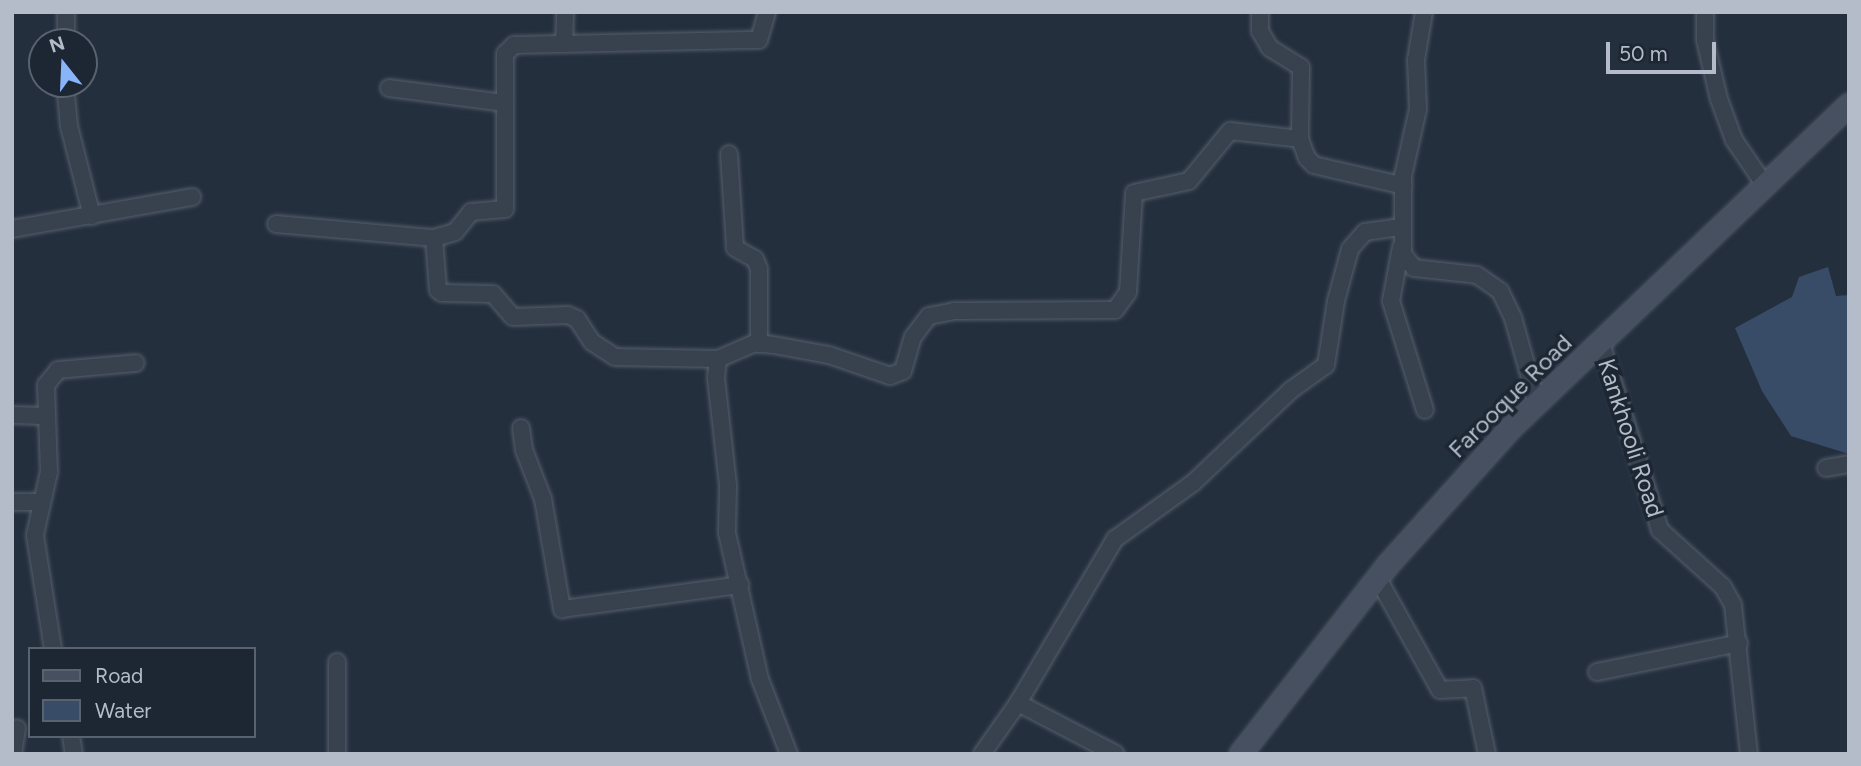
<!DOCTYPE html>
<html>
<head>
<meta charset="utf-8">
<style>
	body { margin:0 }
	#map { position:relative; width:1861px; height:766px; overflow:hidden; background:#242f3e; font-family:Figtree,sans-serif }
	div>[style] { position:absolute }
	.water>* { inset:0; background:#394c67 }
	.roads { filter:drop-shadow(0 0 2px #565f6c) drop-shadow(0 0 2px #565f6c) }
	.minor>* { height:16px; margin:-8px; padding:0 8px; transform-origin:8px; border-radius:8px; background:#38414e }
	.secondary>* { height:21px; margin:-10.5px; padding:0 10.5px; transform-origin:10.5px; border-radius:10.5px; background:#465061 }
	span { translate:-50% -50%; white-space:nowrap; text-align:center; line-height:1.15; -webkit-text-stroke:7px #1d2633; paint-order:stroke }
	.street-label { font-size:24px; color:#b4bcc9 }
	.frame { position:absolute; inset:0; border:14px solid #b4bcc9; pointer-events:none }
	.legend { position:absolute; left:28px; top:647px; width:228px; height:91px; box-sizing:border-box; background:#1d2633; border:2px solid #59626f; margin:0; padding:9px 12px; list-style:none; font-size:21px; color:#b4bcc9 }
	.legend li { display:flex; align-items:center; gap:14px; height:35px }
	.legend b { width:35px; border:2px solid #59626f }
	.north { position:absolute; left:28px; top:28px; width:70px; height:70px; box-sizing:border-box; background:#1d2633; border:2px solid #59626f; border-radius:50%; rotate:342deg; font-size:19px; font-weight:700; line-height:28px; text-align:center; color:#b4bcc9 }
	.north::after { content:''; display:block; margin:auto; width:24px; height:32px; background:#8ab4f8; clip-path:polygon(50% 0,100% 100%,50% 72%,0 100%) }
	.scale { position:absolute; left:1606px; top:42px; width:110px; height:32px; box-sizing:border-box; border:4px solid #b4bcc9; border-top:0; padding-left:9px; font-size:21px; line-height:24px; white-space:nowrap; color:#b4bcc9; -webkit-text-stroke:5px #1d2633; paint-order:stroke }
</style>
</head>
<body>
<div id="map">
	<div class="water">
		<div style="clip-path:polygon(1828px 267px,1836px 296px,1849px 295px,1849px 454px,1791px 436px,1762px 391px,1735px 328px,1792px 297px,1799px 277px)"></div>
	</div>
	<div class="roads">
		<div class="minor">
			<div style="left:66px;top:12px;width:30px;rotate:90deg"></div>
			<div style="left:1260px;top:12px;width:19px;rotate:90deg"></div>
			<div style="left:1260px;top:31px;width:20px;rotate:60deg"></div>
			<div style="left:1270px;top:48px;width:36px;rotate:32deg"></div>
			<div style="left:1301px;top:67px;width:72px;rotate:90.8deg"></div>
			<div style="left:1300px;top:139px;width:20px;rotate:70deg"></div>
			<div style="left:1307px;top:158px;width:10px;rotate:45deg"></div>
			<div style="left:1314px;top:165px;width:92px;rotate:13.1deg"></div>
			<div style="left:1424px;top:12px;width:49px;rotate:99.5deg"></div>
			<div style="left:1416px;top:60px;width:49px;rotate:87.7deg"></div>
			<div style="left:1418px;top:109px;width:69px;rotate:102.6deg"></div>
			<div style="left:1403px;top:176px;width:78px;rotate:90deg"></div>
			<div style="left:1403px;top:254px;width:18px;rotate:52deg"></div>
			<div style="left:1414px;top:268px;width:63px;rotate:6.3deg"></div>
			<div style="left:1477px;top:275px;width:28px;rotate:35deg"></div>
			<div style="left:1500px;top:291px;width:30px;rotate:64deg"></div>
			<div style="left:1513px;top:318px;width:88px;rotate:74.2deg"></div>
			<div style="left:1705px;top:12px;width:28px;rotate:90deg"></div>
			<div style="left:1705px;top:40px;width:61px;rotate:76.7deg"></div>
			<div style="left:1719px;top:99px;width:44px;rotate:69.9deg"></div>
			<div style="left:1734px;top:140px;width:53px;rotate:55.7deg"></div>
			<div style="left:564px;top:44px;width:32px;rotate:-88deg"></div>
			<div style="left:65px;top:84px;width:42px;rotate:84.6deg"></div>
			<div style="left:69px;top:126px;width:93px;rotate:75.7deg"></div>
			<div style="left:389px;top:88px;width:117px;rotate:7.4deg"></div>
			<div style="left:729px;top:154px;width:94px;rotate:86.3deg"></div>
			<div style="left:735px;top:248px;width:23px;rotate:29deg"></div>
			<div style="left:755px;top:259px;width:11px;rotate:68deg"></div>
			<div style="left:759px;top:269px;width:75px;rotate:90deg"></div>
			<div style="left:276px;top:224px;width:159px;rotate:5.1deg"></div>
			<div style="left:434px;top:238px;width:52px;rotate:85.6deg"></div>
			<div style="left:438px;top:290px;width:5px;rotate:37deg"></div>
			<div style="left:442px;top:293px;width:51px;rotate:1.1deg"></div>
			<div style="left:493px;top:294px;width:30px;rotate:49deg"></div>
			<div style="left:513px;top:317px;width:55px;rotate:-2.1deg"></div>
			<div style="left:568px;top:315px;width:10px;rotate:24deg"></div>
			<div style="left:577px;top:319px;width:27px;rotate:57deg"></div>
			<div style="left:592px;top:342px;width:27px;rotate:33deg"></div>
			<div style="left:615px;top:357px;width:103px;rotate:1.1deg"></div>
			<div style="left:718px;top:359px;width:40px;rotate:-23.4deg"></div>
			<div style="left:755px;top:343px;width:19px;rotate:6deg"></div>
			<div style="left:774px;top:345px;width:56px;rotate:10.3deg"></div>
			<div style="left:829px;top:355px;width:65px;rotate:19deg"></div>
			<div style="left:890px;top:376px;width:14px;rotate:-21deg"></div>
			<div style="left:903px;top:371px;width:35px;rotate:-74deg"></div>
			<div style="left:913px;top:337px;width:26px;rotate:-53deg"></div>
			<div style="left:929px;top:316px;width:25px;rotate:-11deg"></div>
			<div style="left:954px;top:311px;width:161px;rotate:-0.4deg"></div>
			<div style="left:1115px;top:310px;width:22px;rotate:-54deg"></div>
			<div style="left:1128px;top:292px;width:99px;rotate:-86.5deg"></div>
			<div style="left:1134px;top:193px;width:56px;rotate:-12.3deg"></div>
			<div style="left:1189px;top:181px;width:65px;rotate:-50.6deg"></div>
			<div style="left:1230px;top:131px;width:70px;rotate:6.5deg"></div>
			<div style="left:12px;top:229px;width:183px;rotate:-10.1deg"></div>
			<div style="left:434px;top:238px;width:22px;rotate:-16deg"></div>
			<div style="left:455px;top:232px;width:26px;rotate:-51deg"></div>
			<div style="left:471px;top:212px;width:34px;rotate:-5deg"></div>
			<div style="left:505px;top:209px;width:155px;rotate:-90deg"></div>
			<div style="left:505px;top:54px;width:13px;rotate:-45deg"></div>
			<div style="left:514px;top:45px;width:245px;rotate:-1.2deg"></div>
			<div style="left:759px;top:40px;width:29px;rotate:-74deg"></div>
			<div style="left:1401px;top:247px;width:55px;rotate:100.5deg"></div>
			<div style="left:1391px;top:301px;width:114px;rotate:72.7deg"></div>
			<div style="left:1601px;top:343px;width:196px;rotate:72.5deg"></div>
			<div style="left:1660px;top:530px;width:85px;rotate:42.1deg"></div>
			<div style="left:1723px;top:587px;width:21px;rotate:61deg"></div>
			<div style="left:1733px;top:605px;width:150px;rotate:83.9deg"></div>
			<div style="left:718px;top:359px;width:19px;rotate:96deg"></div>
			<div style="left:716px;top:378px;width:108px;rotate:83.6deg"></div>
			<div style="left:728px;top:485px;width:48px;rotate:91.2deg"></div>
			<div style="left:727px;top:533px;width:150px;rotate:77.3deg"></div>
			<div style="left:760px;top:679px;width:80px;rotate:68.9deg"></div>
			<div style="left:12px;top:415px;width:32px;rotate:2deg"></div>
			<div style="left:521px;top:428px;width:22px;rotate:82deg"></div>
			<div style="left:524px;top:450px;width:53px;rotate:68.8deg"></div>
			<div style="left:543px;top:499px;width:112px;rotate:80.2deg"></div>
			<div style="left:562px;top:609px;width:180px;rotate:-7.7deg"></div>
			<div style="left:1826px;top:468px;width:23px;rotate:-10deg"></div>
			<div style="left:12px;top:502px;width:29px"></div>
			<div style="left:1377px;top:577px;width:129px;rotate:60.9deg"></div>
			<div style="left:1440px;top:690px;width:33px;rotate:-3deg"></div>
			<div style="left:1473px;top:688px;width:67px;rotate:78deg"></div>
			<div style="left:53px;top:649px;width:115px;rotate:-99deg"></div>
			<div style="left:35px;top:535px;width:65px;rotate:-77.5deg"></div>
			<div style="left:49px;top:472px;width:87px;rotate:-92deg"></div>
			<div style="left:46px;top:385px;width:19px;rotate:-51deg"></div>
			<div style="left:58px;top:370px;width:78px;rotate:-5.1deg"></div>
			<div style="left:337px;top:662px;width:92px;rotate:90deg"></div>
			<div style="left:1597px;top:672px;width:145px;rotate:-11.5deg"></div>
			<div style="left:1018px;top:703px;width:191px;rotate:-59.4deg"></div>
			<div style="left:1115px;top:539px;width:96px;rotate:-35.7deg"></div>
			<div style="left:1193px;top:483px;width:135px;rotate:-43.5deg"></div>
			<div style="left:1291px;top:390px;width:43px;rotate:-35.5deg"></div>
			<div style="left:1326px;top:365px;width:65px;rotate:-81.1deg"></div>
			<div style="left:1336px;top:301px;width:54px;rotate:-74.9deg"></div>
			<div style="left:1350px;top:249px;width:23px;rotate:-49deg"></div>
			<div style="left:1365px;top:232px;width:35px;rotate:-8deg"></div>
			<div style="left:71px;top:736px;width:18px;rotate:81deg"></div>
			<div style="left:13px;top:754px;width:26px;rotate:-81deg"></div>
			<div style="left:982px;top:754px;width:62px;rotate:-54.8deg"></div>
			<div style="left:1018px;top:703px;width:110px;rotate:27.5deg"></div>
		</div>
		<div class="secondary">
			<div style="left:1240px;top:754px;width:241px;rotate:-52.1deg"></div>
			<div style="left:1388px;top:564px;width:181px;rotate:-48.1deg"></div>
			<div style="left:1509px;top:429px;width:470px;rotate:-43.7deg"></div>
		</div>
	</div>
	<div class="street-label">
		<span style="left:1510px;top:396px;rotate:-45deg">Farooque Road</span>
		<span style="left:1631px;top:438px;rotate:72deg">Kankhooli Road</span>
	</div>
	<div class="frame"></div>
	<ul class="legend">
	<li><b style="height:9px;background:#465061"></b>Road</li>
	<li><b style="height:19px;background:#394c67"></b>Water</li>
	</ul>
	<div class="north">N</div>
	<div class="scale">50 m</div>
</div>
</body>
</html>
